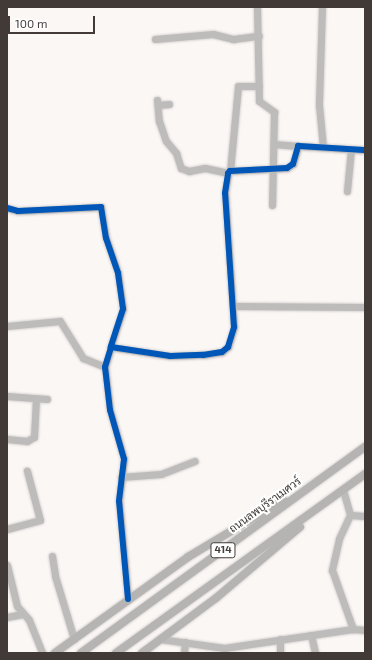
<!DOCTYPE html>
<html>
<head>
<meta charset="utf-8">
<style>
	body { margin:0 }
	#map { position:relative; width:372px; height:660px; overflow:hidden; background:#fbf7f5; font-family:"Exo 2",Sarabun,sans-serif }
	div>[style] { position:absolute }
	.roads { filter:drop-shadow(0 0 1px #d5d1d0) drop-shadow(0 0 1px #d5d1d0) }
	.minor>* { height:7px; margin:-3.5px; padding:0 3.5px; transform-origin:3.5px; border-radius:3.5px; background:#bebcbb }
	.major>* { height:8px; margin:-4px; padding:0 4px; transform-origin:4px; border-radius:4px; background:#b6b3b3 }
	.cycleway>* { height:6px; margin:-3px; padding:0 3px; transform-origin:3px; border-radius:3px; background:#0057b8 }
	span { translate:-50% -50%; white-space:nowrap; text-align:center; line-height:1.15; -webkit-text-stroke:4px #fff; paint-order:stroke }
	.shield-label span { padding:1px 3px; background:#fff; border:1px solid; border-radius:3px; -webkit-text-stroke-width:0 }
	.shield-label { font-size:10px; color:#413a37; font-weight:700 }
	.street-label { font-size:11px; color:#413a37 }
	.frame { position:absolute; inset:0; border:8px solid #413a37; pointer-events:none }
	.scale { position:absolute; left:8px; top:16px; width:87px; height:18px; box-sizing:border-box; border:2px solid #413a37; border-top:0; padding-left:5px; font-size:12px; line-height:14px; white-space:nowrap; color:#413a37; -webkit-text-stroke:3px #fff; paint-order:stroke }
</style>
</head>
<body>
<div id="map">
	<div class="roads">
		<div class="minor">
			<div style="left:257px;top:7px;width:94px;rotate:88.8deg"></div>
			<div style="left:259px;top:101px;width:19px;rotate:36deg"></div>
			<div style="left:274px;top:112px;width:93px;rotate:91.2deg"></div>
			<div style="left:322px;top:7px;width:98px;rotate:91.8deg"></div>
			<div style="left:319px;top:105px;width:42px;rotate:84.6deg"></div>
			<div style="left:155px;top:39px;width:58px;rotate:-4.9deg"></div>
			<div style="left:213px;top:34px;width:21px;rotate:14deg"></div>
			<div style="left:233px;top:39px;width:26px;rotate:-7deg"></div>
			<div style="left:157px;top:100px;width:21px;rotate:85deg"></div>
			<div style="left:159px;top:121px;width:21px;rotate:71deg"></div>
			<div style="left:166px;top:141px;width:16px;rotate:50deg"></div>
			<div style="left:176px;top:153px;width:16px;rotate:72deg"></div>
			<div style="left:181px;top:168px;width:9px;rotate:21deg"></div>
			<div style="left:189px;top:171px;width:16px;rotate:-11deg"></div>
			<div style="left:205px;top:168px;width:24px;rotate:12deg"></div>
			<div style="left:158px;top:105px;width:11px;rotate:-5deg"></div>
			<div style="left:274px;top:144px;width:24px;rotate:5deg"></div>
			<div style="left:230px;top:171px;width:85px;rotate:-84.6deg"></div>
			<div style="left:238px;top:86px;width:21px"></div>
			<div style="left:347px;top:191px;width:42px;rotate:-84.6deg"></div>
			<div style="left:7px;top:208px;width:11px;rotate:15deg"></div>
			<div style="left:18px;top:211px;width:83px;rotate:-2.8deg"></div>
			<div style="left:101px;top:207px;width:31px;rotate:81deg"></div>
			<div style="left:106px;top:238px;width:37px;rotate:71deg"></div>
			<div style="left:118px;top:273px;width:36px;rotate:82deg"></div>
			<div style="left:123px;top:309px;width:40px;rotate:108deg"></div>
			<div style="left:233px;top:306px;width:132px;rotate:0.4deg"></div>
			<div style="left:7px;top:326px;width:53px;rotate:-5.4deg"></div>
			<div style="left:60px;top:321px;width:44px;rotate:58.1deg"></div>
			<div style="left:83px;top:358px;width:24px;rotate:22deg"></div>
			<div style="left:7px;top:396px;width:40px;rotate:4.3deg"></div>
			<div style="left:7px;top:439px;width:20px;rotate:6deg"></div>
			<div style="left:27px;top:441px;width:8px;rotate:-30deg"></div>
			<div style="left:34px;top:437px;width:38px;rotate:-87deg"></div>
			<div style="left:121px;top:477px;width:40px;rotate:-4.3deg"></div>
			<div style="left:161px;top:474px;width:36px;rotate:-21deg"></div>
			<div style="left:343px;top:490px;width:26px;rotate:74deg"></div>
			<div style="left:350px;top:515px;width:26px;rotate:115deg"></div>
			<div style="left:339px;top:539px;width:32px;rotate:103deg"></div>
			<div style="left:332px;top:570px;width:63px;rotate:70.4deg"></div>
			<div style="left:350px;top:515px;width:15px;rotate:4deg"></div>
			<div style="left:7px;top:529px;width:34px;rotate:-15deg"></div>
			<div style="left:40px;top:520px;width:51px;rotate:-104.9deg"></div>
			<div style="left:52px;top:556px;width:20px;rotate:81deg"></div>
			<div style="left:55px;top:576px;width:66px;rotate:73.2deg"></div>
			<div style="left:7px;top:565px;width:42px;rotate:76.3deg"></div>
			<div style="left:17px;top:606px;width:18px;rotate:49deg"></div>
			<div style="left:29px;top:620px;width:35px;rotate:68deg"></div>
			<div style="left:128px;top:599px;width:98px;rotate:-95.2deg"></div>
			<div style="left:119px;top:501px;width:42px;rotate:-83.2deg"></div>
			<div style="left:124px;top:459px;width:51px;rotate:-105.9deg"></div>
			<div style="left:110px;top:410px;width:43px;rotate:-96.6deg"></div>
			<div style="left:105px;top:367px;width:21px;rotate:-73deg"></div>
			<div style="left:111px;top:347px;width:60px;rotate:8.7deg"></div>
			<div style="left:170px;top:356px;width:33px;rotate:-2deg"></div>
			<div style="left:203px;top:355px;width:19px;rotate:-9deg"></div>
			<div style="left:222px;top:352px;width:8px;rotate:-40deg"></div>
			<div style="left:228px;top:347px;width:21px;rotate:-73deg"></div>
			<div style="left:234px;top:327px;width:134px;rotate:-93.8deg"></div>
			<div style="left:225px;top:193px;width:20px;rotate:-81deg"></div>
			<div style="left:228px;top:173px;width:3px;rotate:-45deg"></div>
			<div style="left:230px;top:171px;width:57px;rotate:-3deg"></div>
			<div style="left:287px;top:168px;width:7px;rotate:-34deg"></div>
			<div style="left:293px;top:164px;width:19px;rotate:-74deg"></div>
			<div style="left:298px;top:146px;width:67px;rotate:3.4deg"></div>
			<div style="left:7px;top:617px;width:16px;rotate:-11deg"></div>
			<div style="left:311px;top:635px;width:18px;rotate:77deg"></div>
			<div style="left:160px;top:639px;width:65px;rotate:8deg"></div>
			<div style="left:224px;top:648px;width:130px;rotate:-8.4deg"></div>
			<div style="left:353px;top:629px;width:12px;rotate:5deg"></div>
			<div style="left:280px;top:639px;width:14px;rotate:90deg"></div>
			<div style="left:184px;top:653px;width:11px;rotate:-85deg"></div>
		</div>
		<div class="major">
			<div style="left:55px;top:653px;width:164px;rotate:-35.8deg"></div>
			<div style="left:188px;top:557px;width:111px;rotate:-31deg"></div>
			<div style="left:81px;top:653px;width:351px;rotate:-36deg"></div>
			<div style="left:116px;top:653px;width:307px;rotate:-35.7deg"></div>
			<div style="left:142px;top:653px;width:92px;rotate:-36.6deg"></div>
			<div style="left:216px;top:598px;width:110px;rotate:-40.2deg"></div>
		</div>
	</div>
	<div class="cycleway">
		<div style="left:7px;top:208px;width:11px;rotate:15deg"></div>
		<div style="left:18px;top:211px;width:83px;rotate:-2.8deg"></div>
		<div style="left:101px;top:207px;width:31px;rotate:81deg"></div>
		<div style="left:106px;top:238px;width:37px;rotate:71deg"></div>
		<div style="left:118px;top:273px;width:36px;rotate:82deg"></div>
		<div style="left:123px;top:309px;width:40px;rotate:108deg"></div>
		<div style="left:128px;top:599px;width:98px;rotate:-95.2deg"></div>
		<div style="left:119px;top:501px;width:42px;rotate:-83.2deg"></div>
		<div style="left:124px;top:459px;width:51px;rotate:-105.9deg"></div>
		<div style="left:110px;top:410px;width:43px;rotate:-96.6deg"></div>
		<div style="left:105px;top:367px;width:21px;rotate:-73deg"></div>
		<div style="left:111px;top:347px;width:60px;rotate:8.7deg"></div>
		<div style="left:170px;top:356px;width:33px;rotate:-2deg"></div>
		<div style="left:203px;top:355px;width:19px;rotate:-9deg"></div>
		<div style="left:222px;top:352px;width:8px;rotate:-40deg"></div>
		<div style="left:228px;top:347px;width:21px;rotate:-73deg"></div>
		<div style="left:234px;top:327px;width:134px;rotate:-93.8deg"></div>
		<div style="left:225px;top:193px;width:20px;rotate:-81deg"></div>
		<div style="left:228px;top:173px;width:3px;rotate:-45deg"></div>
		<div style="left:230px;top:171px;width:57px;rotate:-3deg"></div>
		<div style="left:287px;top:168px;width:7px;rotate:-34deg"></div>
		<div style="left:293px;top:164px;width:19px;rotate:-74deg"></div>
		<div style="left:298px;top:146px;width:67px;rotate:3.4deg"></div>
	</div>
	<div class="shield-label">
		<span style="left:223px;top:550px">414</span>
	</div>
	<div class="street-label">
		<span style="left:265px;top:505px;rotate:-36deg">ถนนลพบุรีราเมศวร์</span>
	</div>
	<div class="frame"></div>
	<div class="scale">100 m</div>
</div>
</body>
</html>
